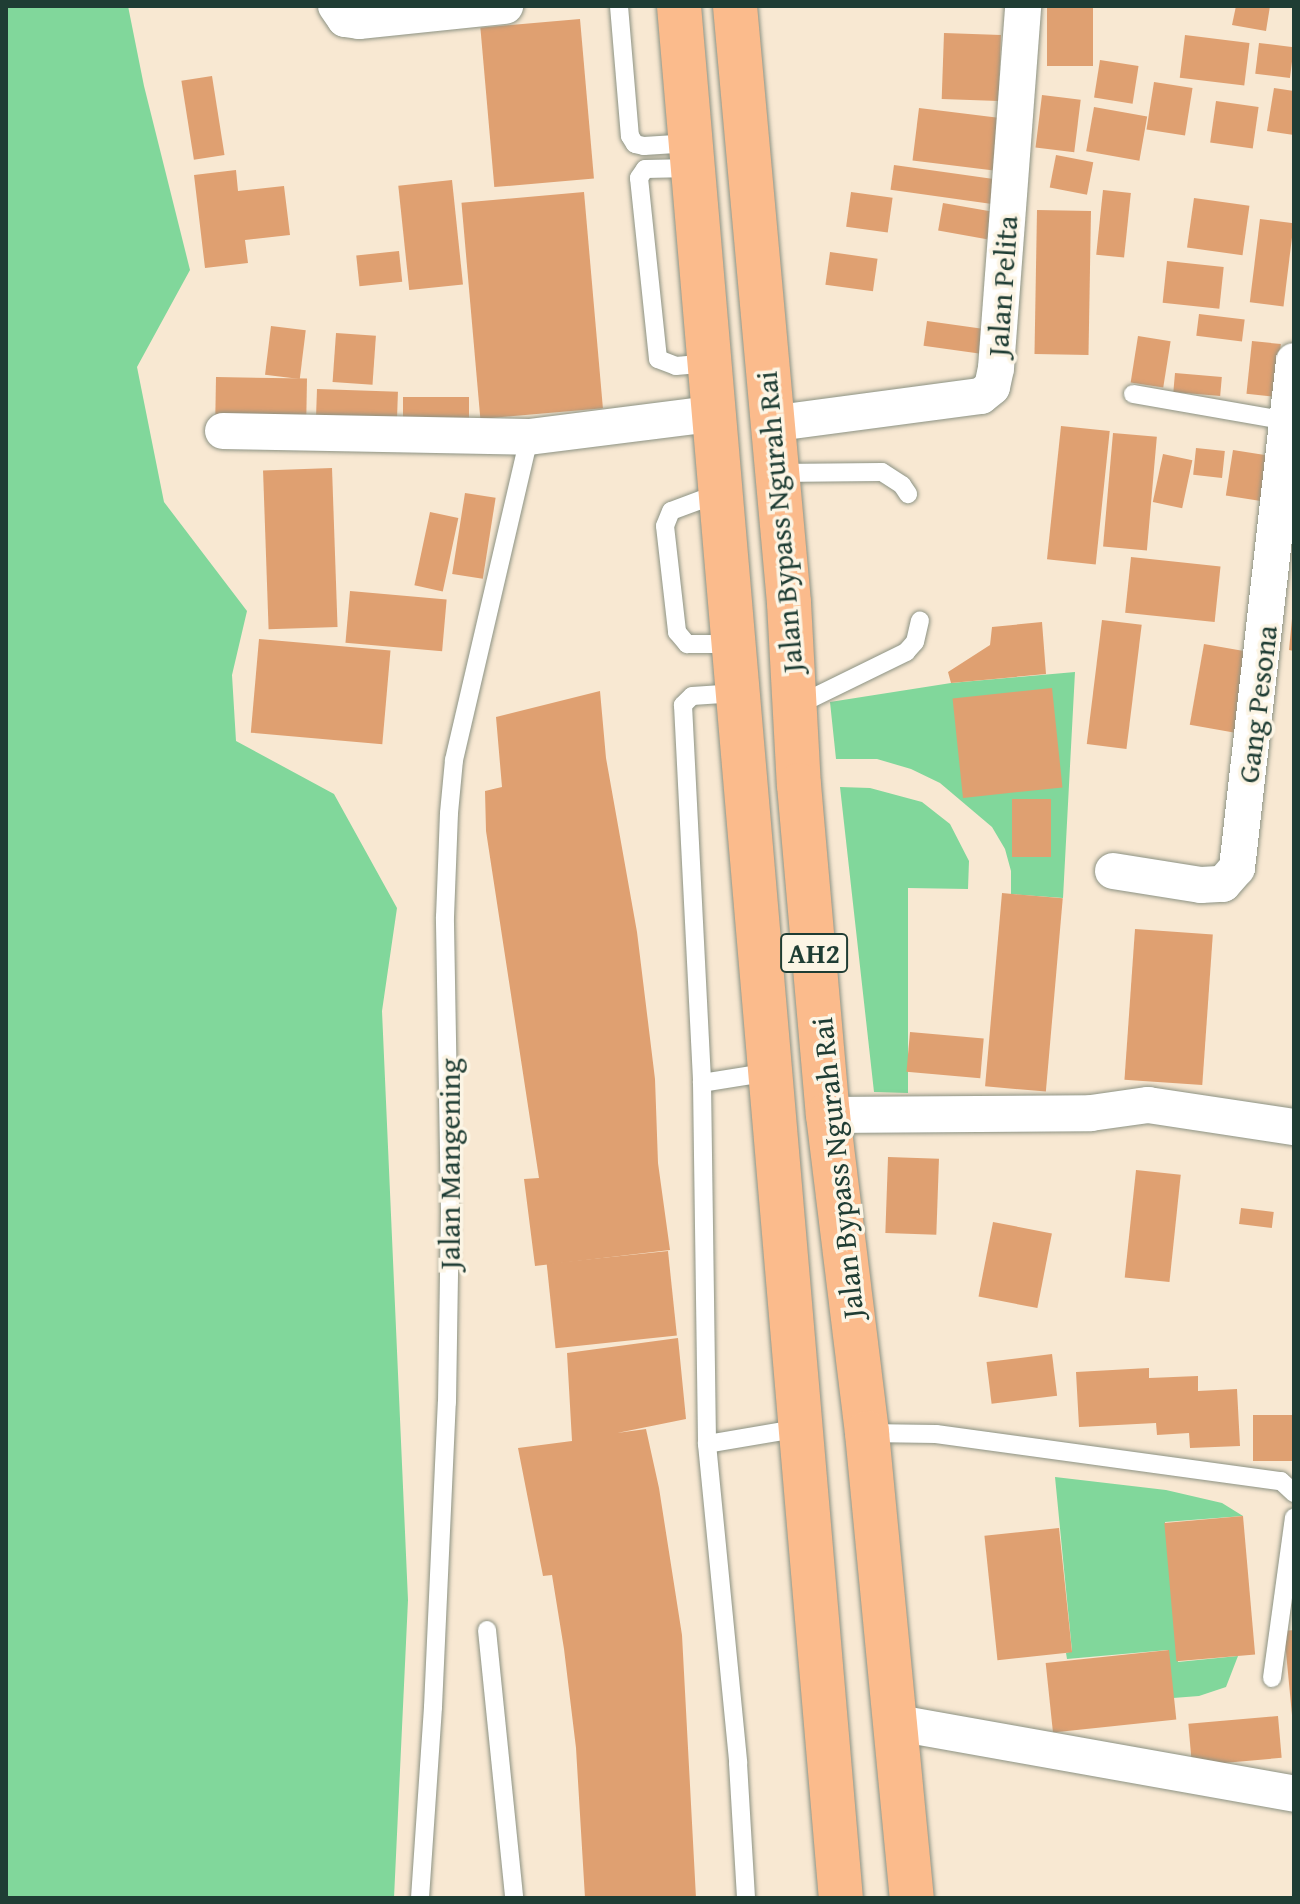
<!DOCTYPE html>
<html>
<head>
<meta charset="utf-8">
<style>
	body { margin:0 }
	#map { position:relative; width:1300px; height:1904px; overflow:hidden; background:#f8e8d2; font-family:"Gentium Book Plus",serif }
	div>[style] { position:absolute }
	.green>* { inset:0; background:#81d79b }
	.building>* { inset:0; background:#dfa071; transform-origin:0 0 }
	.roads { filter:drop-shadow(0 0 2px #8c9283) drop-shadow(0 0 2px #8c9283) }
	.lane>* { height:18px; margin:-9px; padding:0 9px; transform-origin:9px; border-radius:9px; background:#fff }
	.street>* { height:36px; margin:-18px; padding:0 18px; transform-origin:18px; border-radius:18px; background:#fff }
	.highway>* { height:44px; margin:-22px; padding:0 22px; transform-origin:22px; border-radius:22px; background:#fbbb8c }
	span { translate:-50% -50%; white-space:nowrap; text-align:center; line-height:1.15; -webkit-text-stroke:7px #fcf5e5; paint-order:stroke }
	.shield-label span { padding:2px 6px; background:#fcf5e5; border:2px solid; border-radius:6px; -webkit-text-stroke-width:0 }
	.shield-label { font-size:28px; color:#1f3d34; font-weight:700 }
	.street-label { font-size:30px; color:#1f3d34 }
	.frame { position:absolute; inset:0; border:8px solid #1f3d34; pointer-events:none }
</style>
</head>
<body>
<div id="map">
	<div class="green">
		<div style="clip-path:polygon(6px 6px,128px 6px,144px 86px,190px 270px,137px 367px,164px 502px,247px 611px,232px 675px,236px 741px,334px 794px,397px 908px,382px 1011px,408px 1600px,394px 1898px,6px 1898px)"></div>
		<div style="clip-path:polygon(1075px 672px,1063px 898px,1011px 894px,1011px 871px,1005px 849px,992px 827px,940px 783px,911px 769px,877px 759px,836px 759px,830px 702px,951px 683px)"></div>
		<div style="clip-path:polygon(840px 787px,870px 788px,922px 802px,950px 824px,969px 861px,968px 889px,908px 888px,908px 1093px,874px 1092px)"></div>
		<div style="clip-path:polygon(1055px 1477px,1166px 1490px,1222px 1503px,1243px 1516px,1165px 1522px,1178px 1662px,1238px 1656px,1226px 1687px,1199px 1696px,1173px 1698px,1168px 1650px,1067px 1659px,1066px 1653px,1072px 1651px)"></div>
	</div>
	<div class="building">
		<div style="left:1047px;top:6px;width:46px;height:60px"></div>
		<div style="clip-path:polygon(1236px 6px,1270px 6px,1266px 31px,1232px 25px)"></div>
		<div style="left:580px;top:19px;width:160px;height:100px;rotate:85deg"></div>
		<div style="left:944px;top:33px;width:57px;height:66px;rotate:2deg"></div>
		<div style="left:1185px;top:35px;width:65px;height:43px;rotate:7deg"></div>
		<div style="left:1259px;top:43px;width:35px;height:31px;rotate:7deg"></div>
		<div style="left:1100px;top:60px;width:39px;height:38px;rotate:9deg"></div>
		<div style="left:212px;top:76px;width:80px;height:31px;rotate:81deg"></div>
		<div style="left:1154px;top:82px;width:39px;height:48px;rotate:9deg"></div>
		<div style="clip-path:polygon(1274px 88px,1294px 91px,1294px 135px,1267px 131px)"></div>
		<div style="left:1042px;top:95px;width:39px;height:53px;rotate:7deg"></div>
		<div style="left:1216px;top:101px;width:43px;height:42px;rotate:8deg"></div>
		<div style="left:1094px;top:107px;width:54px;height:45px;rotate:10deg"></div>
		<div style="left:919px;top:108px;width:86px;height:53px;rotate:7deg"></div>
		<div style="left:1056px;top:155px;width:38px;height:33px;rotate:11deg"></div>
		<div style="left:894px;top:165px;width:106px;height:25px;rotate:8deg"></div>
		<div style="clip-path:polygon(236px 170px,238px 191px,284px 186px,290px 235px,245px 240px,248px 263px,205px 268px,194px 175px)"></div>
		<div style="left:452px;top:180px;width:105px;height:54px;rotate:84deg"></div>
		<div style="left:1103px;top:190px;width:28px;height:65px;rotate:6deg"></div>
		<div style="left:584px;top:192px;width:217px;height:123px;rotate:85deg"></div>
		<div style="left:851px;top:192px;width:42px;height:35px;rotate:8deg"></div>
		<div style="left:1194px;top:198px;width:56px;height:50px;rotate:8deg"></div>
		<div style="left:943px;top:203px;width:58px;height:28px;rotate:10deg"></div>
		<div style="left:1037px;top:210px;width:54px;height:144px;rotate:1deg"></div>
		<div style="left:1260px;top:219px;width:34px;height:84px;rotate:7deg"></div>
		<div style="left:399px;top:251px;width:31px;height:43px;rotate:84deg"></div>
		<div style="left:830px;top:252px;width:48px;height:33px;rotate:8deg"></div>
		<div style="left:1167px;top:261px;width:57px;height:42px;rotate:6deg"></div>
		<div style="left:1199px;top:314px;width:46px;height:22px;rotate:7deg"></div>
		<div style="left:927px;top:321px;width:65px;height:25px;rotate:8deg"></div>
		<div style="left:271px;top:326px;width:35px;height:49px;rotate:7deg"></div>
		<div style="left:336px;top:333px;width:40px;height:49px;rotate:4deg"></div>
		<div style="left:1138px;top:336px;width:33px;height:47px;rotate:9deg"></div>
		<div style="left:1252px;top:341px;width:29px;height:53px;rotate:6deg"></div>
		<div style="left:1175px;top:373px;width:47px;height:19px;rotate:5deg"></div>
		<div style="left:216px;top:377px;width:91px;height:47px;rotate:1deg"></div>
		<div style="left:317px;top:389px;width:81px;height:37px;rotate:2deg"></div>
		<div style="left:469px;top:397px;width:33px;height:66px;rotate:90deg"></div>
		<div style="left:1061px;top:426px;width:49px;height:134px;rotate:6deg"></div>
		<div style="left:1113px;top:433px;width:44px;height:114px;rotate:5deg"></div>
		<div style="left:1196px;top:448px;width:29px;height:27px;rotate:6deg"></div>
		<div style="left:1233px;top:450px;width:37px;height:46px;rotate:9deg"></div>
		<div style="left:1163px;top:454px;width:30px;height:49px;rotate:12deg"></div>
		<div style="left:332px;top:468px;width:159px;height:69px;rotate:88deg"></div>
		<div style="left:465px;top:493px;width:31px;height:82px;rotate:9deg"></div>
		<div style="left:430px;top:512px;width:29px;height:75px;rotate:12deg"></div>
		<div style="left:1131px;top:557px;width:90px;height:56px;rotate:6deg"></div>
		<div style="left:350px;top:591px;width:97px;height:52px;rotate:5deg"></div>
		<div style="clip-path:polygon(1292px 619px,1294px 619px,1294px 651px,1289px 650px)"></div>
		<div style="left:1102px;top:620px;width:40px;height:125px;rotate:7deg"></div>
		<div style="clip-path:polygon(1042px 622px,1046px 674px,951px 683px,948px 672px,990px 645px,992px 627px)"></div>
		<div style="left:259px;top:639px;width:132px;height:94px;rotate:5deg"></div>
		<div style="left:1204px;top:644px;width:46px;height:82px;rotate:10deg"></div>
		<div style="left:1052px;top:688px;width:100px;height:100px;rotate:84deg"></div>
		<div style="clip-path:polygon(600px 691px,606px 758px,637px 932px,655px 1079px,658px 1163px,670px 1250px,535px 1266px,524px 1179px,539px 1178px,486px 831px,485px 791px,502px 787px,496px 717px)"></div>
		<div style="left:1012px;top:799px;width:39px;height:58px"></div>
		<div style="left:1002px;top:893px;width:61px;height:194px;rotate:5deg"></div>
		<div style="left:1135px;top:929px;width:78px;height:151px;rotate:4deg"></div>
		<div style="left:910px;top:1032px;width:74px;height:40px;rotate:5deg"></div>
		<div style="left:888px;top:1157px;width:51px;height:76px;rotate:2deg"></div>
		<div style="left:1136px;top:1170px;width:45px;height:108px;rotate:6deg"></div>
		<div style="left:1241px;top:1208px;width:33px;height:16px;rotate:7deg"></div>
		<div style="left:993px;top:1222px;width:60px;height:76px;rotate:11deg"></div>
		<div style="left:668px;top:1251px;width:85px;height:122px;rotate:84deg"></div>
		<div style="clip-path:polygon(678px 1338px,686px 1419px,617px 1433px,646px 1429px,659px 1488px,682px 1635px,696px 1898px,585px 1898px,576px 1748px,564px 1649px,552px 1575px,543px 1576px,518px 1448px,572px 1441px,567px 1353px)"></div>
		<div style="left:1052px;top:1354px;width:42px;height:66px;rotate:83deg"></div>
		<div style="clip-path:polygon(1149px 1368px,1149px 1378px,1198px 1376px,1198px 1391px,1237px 1389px,1240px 1446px,1190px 1448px,1189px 1433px,1157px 1435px,1156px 1423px,1079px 1427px,1076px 1372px)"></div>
		<div style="left:1294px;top:1415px;width:46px;height:41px;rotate:90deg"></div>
		<div style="left:1243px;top:1516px;width:139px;height:79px;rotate:85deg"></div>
		<div style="left:1059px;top:1528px;width:125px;height:75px;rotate:84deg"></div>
		<div style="clip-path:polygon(1294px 1630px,1294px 1714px,1292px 1715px,1284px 1631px)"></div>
		<div style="left:1169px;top:1650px;width:70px;height:124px;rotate:84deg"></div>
		<div style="left:1278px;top:1716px;width:42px;height:90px;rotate:85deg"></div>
	</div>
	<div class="roads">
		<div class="lane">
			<div style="left:619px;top:6px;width:130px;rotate:85.2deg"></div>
			<div style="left:630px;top:136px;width:9px;rotate:58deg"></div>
			<div style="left:635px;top:144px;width:9px;rotate:13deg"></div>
			<div style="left:644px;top:146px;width:47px;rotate:-3.7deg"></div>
			<div style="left:692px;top:168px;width:47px;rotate:178.8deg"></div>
			<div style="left:645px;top:169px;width:11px;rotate:124deg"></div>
			<div style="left:639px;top:178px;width:182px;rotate:84deg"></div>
			<div style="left:658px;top:359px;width:19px;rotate:21deg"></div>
			<div style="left:676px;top:366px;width:32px;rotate:-5deg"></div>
			<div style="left:1133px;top:394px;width:156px;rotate:9.9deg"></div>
			<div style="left:776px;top:473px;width:106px;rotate:-0.5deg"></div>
			<div style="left:882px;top:472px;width:24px;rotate:33deg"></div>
			<div style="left:902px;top:485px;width:11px;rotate:56deg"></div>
			<div style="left:722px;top:492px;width:54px;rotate:159.6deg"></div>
			<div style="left:671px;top:511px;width:16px;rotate:112deg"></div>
			<div style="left:665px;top:526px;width:107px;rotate:83.5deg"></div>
			<div style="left:677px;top:632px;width:16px;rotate:50deg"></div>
			<div style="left:687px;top:644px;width:46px"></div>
			<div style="left:737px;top:693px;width:45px;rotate:176.2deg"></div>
			<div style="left:692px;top:696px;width:13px;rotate:135deg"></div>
			<div style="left:683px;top:705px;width:378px;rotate:87.1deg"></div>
			<div style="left:702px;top:1083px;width:361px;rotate:89.2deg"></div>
			<div style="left:707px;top:1444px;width:321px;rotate:84.4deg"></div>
			<div style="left:738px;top:1763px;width:135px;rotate:86.6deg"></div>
			<div style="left:796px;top:706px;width:123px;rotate:-26.1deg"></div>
			<div style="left:906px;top:652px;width:13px;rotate:-48deg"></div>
			<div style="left:915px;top:642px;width:22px;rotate:-77deg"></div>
			<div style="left:702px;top:1083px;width:69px;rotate:-9.2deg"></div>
			<div style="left:867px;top:1433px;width:69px;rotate:0.8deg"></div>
			<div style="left:936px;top:1434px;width:348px;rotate:7.8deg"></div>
			<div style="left:1281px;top:1481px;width:18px;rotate:43deg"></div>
			<div style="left:707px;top:1444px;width:96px;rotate:-9.6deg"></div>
			<div style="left:487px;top:1630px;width:269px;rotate:84.2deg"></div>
			<div style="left:1272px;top:1678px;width:162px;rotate:-82.2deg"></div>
			<div style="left:420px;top:1898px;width:191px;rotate:-86.1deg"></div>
			<div style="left:433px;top:1707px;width:305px;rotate:-87.4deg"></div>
			<div style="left:447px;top:1402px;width:192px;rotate:-89.1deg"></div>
			<div style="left:450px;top:1210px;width:293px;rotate:-91deg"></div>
			<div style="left:445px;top:917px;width:104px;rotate:-87.8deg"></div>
			<div style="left:449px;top:813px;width:53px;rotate:-84.6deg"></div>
			<div style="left:454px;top:760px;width:332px;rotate:-76.9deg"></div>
		</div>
		<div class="street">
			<div style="left:336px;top:6px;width:16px;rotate:55deg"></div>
			<div style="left:345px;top:19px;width:14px;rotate:8deg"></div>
			<div style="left:359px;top:21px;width:147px;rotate:-5.9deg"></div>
			<div style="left:770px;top:424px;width:213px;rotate:-7.6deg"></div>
			<div style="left:981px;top:396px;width:14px;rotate:-39deg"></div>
			<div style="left:992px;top:387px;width:19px;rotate:-78deg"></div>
			<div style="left:996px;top:368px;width:363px;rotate:-85.7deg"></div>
			<div style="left:223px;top:431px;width:306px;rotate:1.1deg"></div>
			<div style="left:529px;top:437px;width:184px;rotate:-7.2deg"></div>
			<div style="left:1113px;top:871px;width:89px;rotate:9deg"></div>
			<div style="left:1201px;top:885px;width:22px;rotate:-3deg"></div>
			<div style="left:1223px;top:884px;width:21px;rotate:-49deg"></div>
			<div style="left:1237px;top:868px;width:510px;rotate:-83.59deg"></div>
			<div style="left:828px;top:1115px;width:263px;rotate:-0.4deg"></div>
			<div style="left:1091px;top:1113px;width:58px;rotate:-8deg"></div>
			<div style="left:1148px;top:1105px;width:148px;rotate:8.6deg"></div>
			<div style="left:897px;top:1723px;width:403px;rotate:10.1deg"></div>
		</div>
		<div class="highway">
			<div style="left:679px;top:6px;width:1899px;rotate:85.11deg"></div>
			<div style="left:735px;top:6px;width:599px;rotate:84.83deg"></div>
			<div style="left:789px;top:603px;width:182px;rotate:86.9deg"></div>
			<div style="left:799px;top:785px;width:331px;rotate:85deg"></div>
			<div style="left:828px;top:1115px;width:320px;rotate:83deg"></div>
			<div style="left:867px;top:1433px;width:467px;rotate:84.5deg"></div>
		</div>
	</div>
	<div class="shield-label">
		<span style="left:814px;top:953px">AH2</span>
	</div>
	<div class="street-label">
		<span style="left:1002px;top:286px;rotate:-86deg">Jalan Pelita</span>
		<span style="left:779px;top:522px;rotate:-95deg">Jalan Bypass Ngurah Rai</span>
		<span style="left:1257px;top:704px;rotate:-83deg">Gang Pesona</span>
		<span style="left:449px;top:1164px;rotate:-90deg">Jalan Mangening</span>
		<span style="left:837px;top:1168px;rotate:-96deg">Jalan Bypass Ngurah Rai</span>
	</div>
	<div class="frame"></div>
</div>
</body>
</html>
